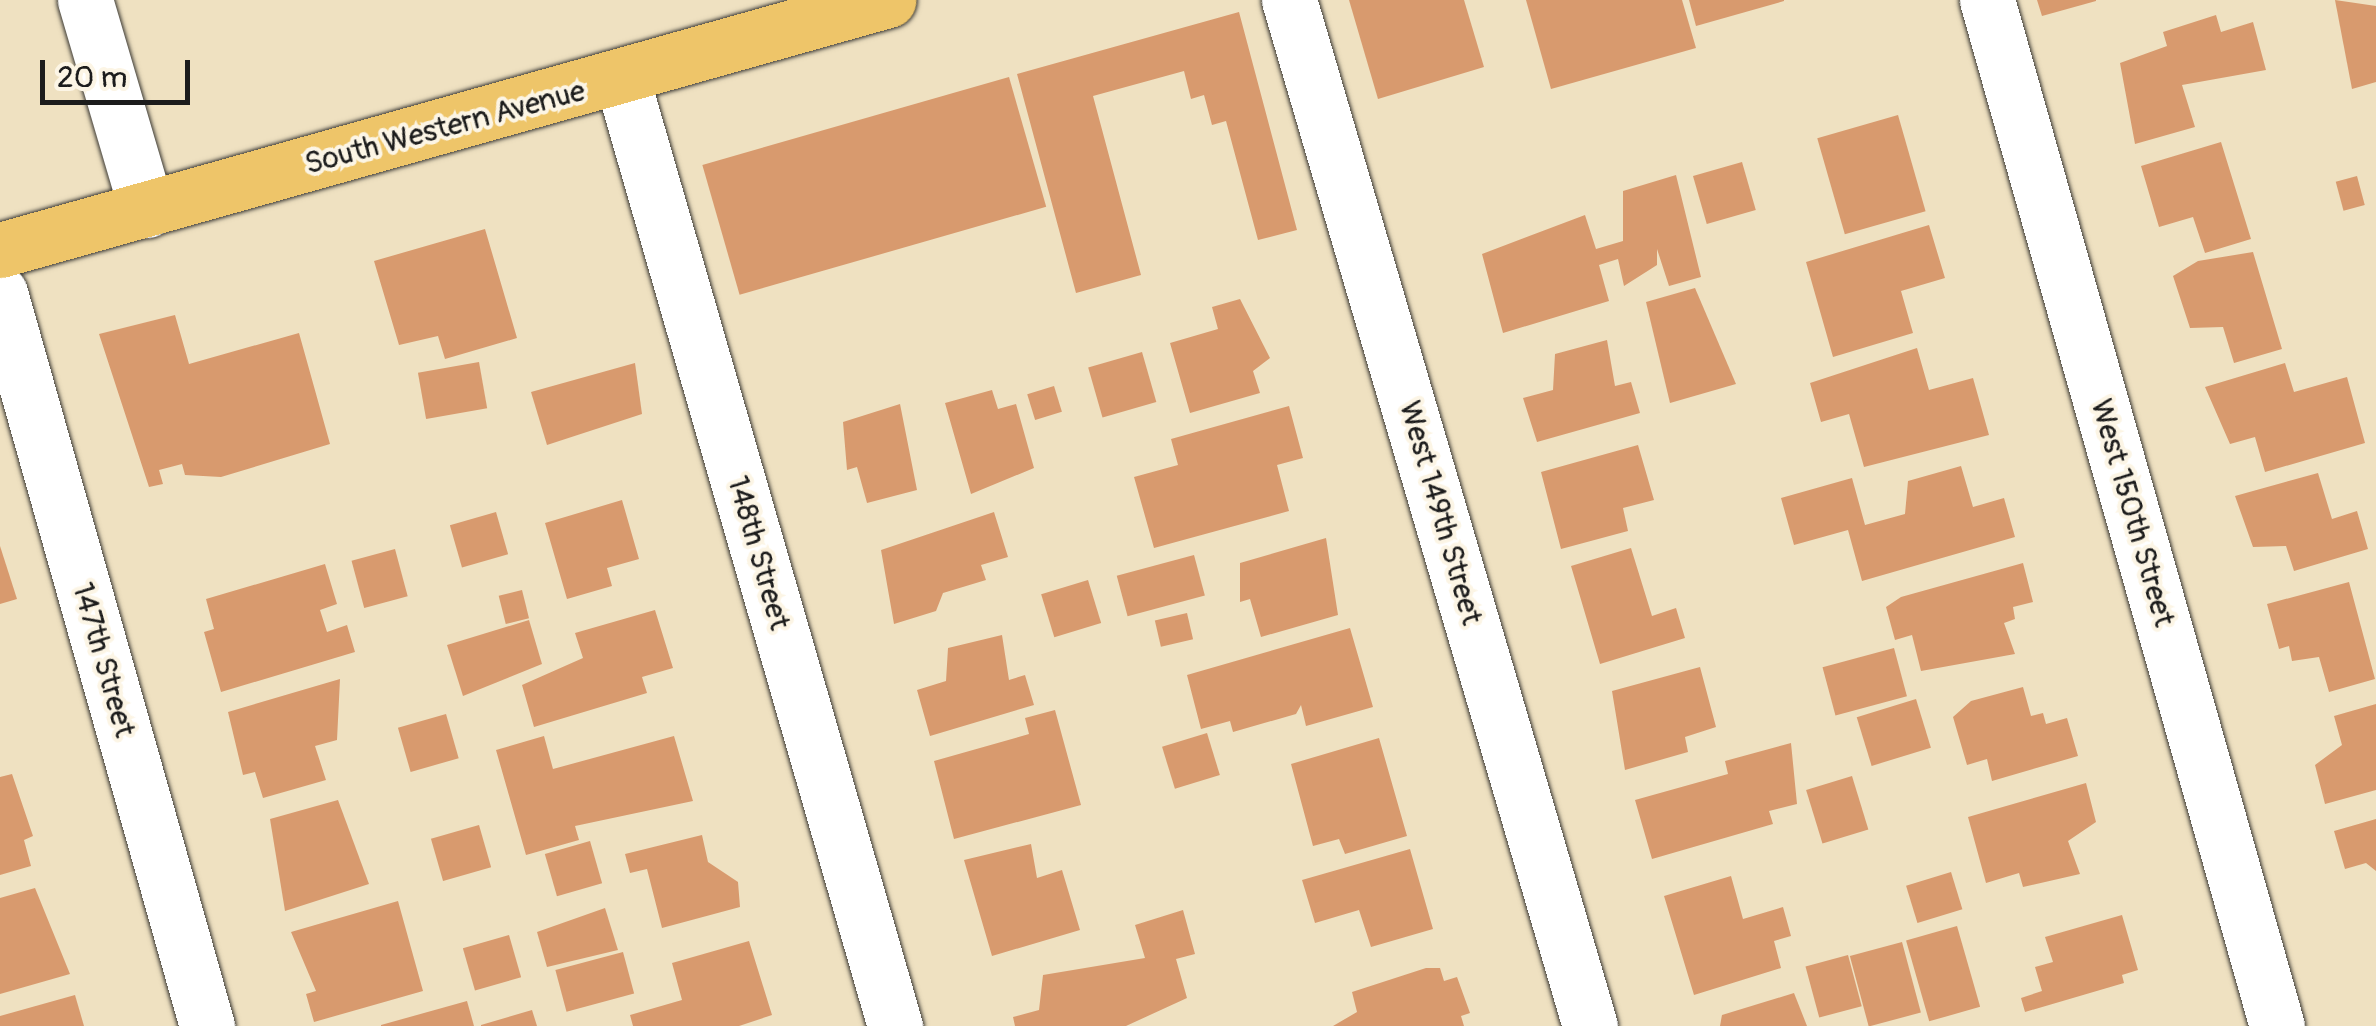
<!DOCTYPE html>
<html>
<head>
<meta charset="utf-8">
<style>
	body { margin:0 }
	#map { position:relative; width:2376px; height:1026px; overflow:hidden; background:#efe1c1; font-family:Pangolin,sans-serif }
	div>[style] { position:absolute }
	.building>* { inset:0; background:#d89a6e; transform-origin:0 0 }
	.roads { filter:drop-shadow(0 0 2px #3c3a35) drop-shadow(0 0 2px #3c3a35) }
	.minor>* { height:55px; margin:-27.5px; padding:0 27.5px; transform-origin:27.5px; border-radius:27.5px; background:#fff }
	.major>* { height:55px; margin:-27.5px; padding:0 27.5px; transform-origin:27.5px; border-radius:27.5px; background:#eec569 }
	span { translate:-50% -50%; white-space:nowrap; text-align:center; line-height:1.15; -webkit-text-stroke:8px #fcf5e5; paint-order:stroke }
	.street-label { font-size:30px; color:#1c1c1c }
	.scale { position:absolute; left:40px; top:60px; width:150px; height:45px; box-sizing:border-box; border:5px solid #1c1c1c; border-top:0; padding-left:12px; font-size:30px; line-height:35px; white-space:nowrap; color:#1c1c1c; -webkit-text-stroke:8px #fcf5e5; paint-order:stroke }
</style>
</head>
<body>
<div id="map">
	<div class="building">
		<div style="clip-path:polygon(1349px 0,1464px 0,1484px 67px,1378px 99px)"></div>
		<div style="clip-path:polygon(1526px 0,1682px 0,1696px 48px,1551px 89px)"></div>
		<div style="clip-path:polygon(1689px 0,1784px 0,1784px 1px,1696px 26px)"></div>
		<div style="clip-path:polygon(2037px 0,2096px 0,2096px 1px,2042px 16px)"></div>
		<div style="clip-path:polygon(2335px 0,2376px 6px,2376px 82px,2352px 89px)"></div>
		<div style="clip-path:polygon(1239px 12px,1297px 230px,1258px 240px,1226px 121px,1212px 125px,1204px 95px,1191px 99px,1184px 71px,1093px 96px,1141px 275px,1076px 293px,1017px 74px)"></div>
		<div style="clip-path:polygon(2216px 15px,2221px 32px,2253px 22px,2266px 70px,2182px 85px,2195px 127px,2135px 144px,2120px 63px,2167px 46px,2163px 32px)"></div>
		<div style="left:1009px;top:77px;width:135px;height:319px;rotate:74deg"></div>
		<div style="left:1898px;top:115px;width:100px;height:84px;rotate:74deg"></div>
		<div style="clip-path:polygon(2221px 142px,2251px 239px,2205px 253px,2193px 217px,2159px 227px,2141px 166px)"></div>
		<div style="left:1742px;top:162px;width:50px;height:51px;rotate:74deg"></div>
		<div style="clip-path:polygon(1676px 175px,1701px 277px,1669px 286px,1657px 249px,1657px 265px,1624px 286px,1618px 259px,1599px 265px,1609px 301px,1503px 333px,1482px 254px,1585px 215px,1596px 249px,1623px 241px,1623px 191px)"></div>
		<div style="left:2357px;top:176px;width:30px;height:22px;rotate:75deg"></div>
		<div style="clip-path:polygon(1929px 225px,1945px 278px,1901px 291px,1913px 333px,1833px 357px,1806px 262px)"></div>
		<div style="clip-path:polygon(485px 229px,517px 338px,445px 359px,438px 336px,399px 345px,374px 261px)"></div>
		<div style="clip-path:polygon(2253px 252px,2282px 349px,2234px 363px,2223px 327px,2190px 328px,2173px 276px,2198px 261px)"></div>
		<div style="clip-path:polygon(1695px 288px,1736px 384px,1670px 403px,1646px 302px)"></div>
		<div style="clip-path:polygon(1240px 299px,1270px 358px,1253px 371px,1260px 393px,1190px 413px,1170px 343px,1218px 329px,1212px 307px)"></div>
		<div style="clip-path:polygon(175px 315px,189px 364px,299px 333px,330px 444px,221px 477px,185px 475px,182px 464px,159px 470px,163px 484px,149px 487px,99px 334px)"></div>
		<div style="clip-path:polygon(1607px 340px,1615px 386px,1631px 382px,1640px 413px,1537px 442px,1523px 398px,1553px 390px,1555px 354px)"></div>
		<div style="clip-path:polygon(1917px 348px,1929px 390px,1973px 378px,1989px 435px,1864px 467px,1849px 414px,1821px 422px,1810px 383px)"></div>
		<div style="left:1142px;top:352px;width:52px;height:56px;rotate:74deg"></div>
		<div style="left:479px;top:362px;width:47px;height:62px;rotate:80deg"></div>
		<div style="clip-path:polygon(635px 363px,642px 414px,547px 445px,531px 392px)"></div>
		<div style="clip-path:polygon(2285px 363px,2294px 392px,2347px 377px,2365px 443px,2265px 472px,2255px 437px,2230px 444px,2205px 387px)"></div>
		<div style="left:1054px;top:386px;width:27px;height:28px;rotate:73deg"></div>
		<div style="clip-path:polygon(992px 390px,998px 409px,1016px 404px,1034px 468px,971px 494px,945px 403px)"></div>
		<div style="clip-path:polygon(900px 404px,917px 490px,867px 503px,857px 467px,847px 470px,843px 422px)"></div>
		<div style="clip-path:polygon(1289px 406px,1303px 458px,1277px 465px,1289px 511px,1154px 548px,1134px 477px,1178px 465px,1171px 439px)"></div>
		<div style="clip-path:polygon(1638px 445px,1654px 500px,1623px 508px,1628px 531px,1561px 549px,1541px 472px)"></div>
		<div style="clip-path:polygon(1961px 466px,1973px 507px,2004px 498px,2015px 537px,1862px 581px,1848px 530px,1794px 545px,1781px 498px,1852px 478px,1865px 525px,1905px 514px,1908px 481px)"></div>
		<div style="clip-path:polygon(2318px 473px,2332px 519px,2357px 511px,2368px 549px,2294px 571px,2286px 546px,2253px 547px,2235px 496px)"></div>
		<div style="clip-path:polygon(622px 500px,639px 559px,607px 568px,612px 586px,567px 599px,545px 523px)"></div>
		<div style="left:496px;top:512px;width:44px;height:48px;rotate:74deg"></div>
		<div style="clip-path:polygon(994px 512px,1008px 557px,981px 565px,986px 580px,943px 593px,936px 611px,894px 624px,881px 550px)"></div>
		<div style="clip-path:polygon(1326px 538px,1338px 615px,1261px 637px,1250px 599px,1240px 602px,1240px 563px)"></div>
		<div style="clip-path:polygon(0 546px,17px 599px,0 604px)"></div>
		<div style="clip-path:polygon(1631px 548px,1652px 616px,1676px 608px,1685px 638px,1600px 664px,1571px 566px)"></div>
		<div style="left:395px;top:549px;width:49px;height:45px;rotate:75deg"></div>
		<div style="left:1194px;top:555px;width:42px;height:80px;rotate:75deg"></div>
		<div style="clip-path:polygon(2023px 563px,2033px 602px,2013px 607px,2015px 619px,2004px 623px,2015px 654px,1921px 671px,1912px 635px,1895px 640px,1886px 607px,1901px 597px)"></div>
		<div style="clip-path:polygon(325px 564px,337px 604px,320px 610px,327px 632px,347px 625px,355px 652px,221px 692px,204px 632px,214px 629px,206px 599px)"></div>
		<div style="left:1088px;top:580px;width:45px;height:49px;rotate:73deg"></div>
		<div style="clip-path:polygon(2349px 582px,2375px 679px,2329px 692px,2319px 657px,2292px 661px,2289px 646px,2279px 649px,2267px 604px)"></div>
		<div style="left:522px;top:590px;width:29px;height:24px;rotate:76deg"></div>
		<div style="clip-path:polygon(655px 610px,673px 668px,642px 677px,647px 693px,534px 727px,522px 685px,583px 658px,575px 633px)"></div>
		<div style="left:1187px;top:613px;width:27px;height:33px;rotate:77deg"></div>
		<div style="clip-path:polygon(529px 620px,542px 664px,463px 696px,447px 645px)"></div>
		<div style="clip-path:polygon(1350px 628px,1373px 707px,1306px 726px,1301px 705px,1296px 714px,1233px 732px,1230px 721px,1201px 729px,1187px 675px)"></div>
		<div style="clip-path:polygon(1002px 635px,1009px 680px,1025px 675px,1034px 705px,930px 736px,917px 690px,946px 681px,948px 648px)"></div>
		<div style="left:1894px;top:648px;width:50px;height:74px;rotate:75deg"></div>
		<div style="clip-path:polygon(1700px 667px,1716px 727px,1685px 737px,1688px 752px,1625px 770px,1612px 691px)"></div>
		<div style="clip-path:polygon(340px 679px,337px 740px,315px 746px,326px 780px,263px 798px,255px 772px,243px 775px,228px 712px)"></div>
		<div style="clip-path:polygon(2023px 687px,2031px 716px,2043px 713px,2046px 724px,2067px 718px,2078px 756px,1992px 781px,1987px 759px,1967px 765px,1953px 717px,1971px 701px)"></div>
		<div style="left:1916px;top:699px;width:51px;height:62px;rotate:73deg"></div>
		<div style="clip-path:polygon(2376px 704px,2376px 790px,2325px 804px,2315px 765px,2342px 745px,2334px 716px)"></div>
		<div style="clip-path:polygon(1055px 710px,1081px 805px,954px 839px,934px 761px,1029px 734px,1025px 718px)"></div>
		<div style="left:446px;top:714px;width:46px;height:50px;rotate:74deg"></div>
		<div style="left:1207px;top:733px;width:44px;height:47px;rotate:73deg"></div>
		<div style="clip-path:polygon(544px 736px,553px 769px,674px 736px,693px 801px,575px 826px,579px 840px,526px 855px,496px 750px)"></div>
		<div style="clip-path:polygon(1379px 738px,1407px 836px,1345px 854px,1339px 839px,1313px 846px,1291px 764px)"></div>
		<div style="clip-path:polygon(1791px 743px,1797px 804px,1769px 811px,1773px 824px,1652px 859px,1635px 800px,1728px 774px,1725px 761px)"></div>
		<div style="clip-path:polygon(12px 774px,33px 836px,24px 840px,31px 866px,0 875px,0 777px)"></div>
		<div style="left:1852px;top:776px;width:56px;height:48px;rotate:73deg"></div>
		<div style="clip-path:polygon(2086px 783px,2096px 822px,2068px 841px,2080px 874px,2023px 887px,2019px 873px,1986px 883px,1968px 817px)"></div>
		<div style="clip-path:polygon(338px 800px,369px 884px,285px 911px,270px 819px)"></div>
		<div style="clip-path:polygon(2376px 819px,2376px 871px,2366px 863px,2345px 869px,2334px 831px)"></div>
		<div style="left:479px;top:825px;width:44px;height:50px;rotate:74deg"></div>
		<div style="clip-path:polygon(702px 835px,708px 862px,738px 882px,740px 907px,662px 928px,647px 869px,630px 873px,625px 854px)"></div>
		<div style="left:590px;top:841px;width:44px;height:47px;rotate:74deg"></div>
		<div style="clip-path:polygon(1031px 844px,1037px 878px,1062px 870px,1080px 930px,992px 956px,964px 860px)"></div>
		<div style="clip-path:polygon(1410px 849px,1433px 929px,1371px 947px,1359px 910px,1315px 923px,1302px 880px)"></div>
		<div style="left:1951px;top:872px;width:39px;height:47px;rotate:73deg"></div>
		<div style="clip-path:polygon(1731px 876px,1743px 919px,1783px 907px,1791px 936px,1774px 941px,1781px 968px,1694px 995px,1664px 896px)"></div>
		<div style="clip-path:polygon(35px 888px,70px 974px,0 994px,0 898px)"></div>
		<div style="clip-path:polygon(398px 901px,423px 991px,314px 1022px,306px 994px,316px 991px,291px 932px)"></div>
		<div style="clip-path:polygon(605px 908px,618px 950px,547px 967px,537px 932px)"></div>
		<div style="clip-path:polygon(1183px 910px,1195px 954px,1176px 959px,1187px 998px,1126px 1026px,1015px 1026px,1013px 1017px,1039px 1010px,1043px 975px,1145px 958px,1135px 925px)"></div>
		<div style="clip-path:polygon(2122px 915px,2138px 970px,2122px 975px,2124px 983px,2025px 1012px,2021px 998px,2042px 991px,2035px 967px,2053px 962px,2045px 937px)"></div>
		<div style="left:1957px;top:926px;width:84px;height:53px;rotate:74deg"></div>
		<div style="left:509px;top:935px;width:44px;height:48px;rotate:74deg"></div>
		<div style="clip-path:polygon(749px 941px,772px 1015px,739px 1026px,633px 1026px,630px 1015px,682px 1000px,672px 963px)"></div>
		<div style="left:1902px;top:942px;width:73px;height:54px;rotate:75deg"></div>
		<div style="left:623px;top:952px;width:43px;height:70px;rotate:75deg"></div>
		<div style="left:1848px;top:955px;width:53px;height:44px;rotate:75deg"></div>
		<div style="clip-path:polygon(1426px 968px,1440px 968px,1444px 981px,1457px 977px,1470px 1013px,1461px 1016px,1464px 1026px,1333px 1026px,1357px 1012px,1352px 992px)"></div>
		<div style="clip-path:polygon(1794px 993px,1807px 1026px,1720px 1026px,1722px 1015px)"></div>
		<div style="clip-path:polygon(75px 995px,84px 1026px,0 1026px,0 1016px)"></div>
		<div style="clip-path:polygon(467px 1001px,474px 1026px,381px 1026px,381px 1025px)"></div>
		<div style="clip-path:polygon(532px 1010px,537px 1026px,481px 1026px,481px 1025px)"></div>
	</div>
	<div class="roads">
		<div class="minor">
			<div style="left:85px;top:0;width:219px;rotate:73.6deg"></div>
			<div style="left:1289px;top:0;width:1069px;rotate:73.65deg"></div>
			<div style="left:1987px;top:0;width:1066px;rotate:74.22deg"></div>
			<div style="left:622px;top:79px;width:986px;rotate:73.92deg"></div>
			<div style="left:0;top:293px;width:762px;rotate:74.23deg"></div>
		</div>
		<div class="major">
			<div style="left:0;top:250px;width:923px;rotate:-15.72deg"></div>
		</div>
	</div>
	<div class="street-label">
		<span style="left:445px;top:128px;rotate:-15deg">South Western Avenue</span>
		<span style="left:1440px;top:513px;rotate:74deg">West 149th Street</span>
		<span style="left:2132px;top:513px;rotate:74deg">West 150th Street</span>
		<span style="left:758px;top:553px;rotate:74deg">148th Street</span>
		<span style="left:103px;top:660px;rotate:74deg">147th Street</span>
	</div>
	<div class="scale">20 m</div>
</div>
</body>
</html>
